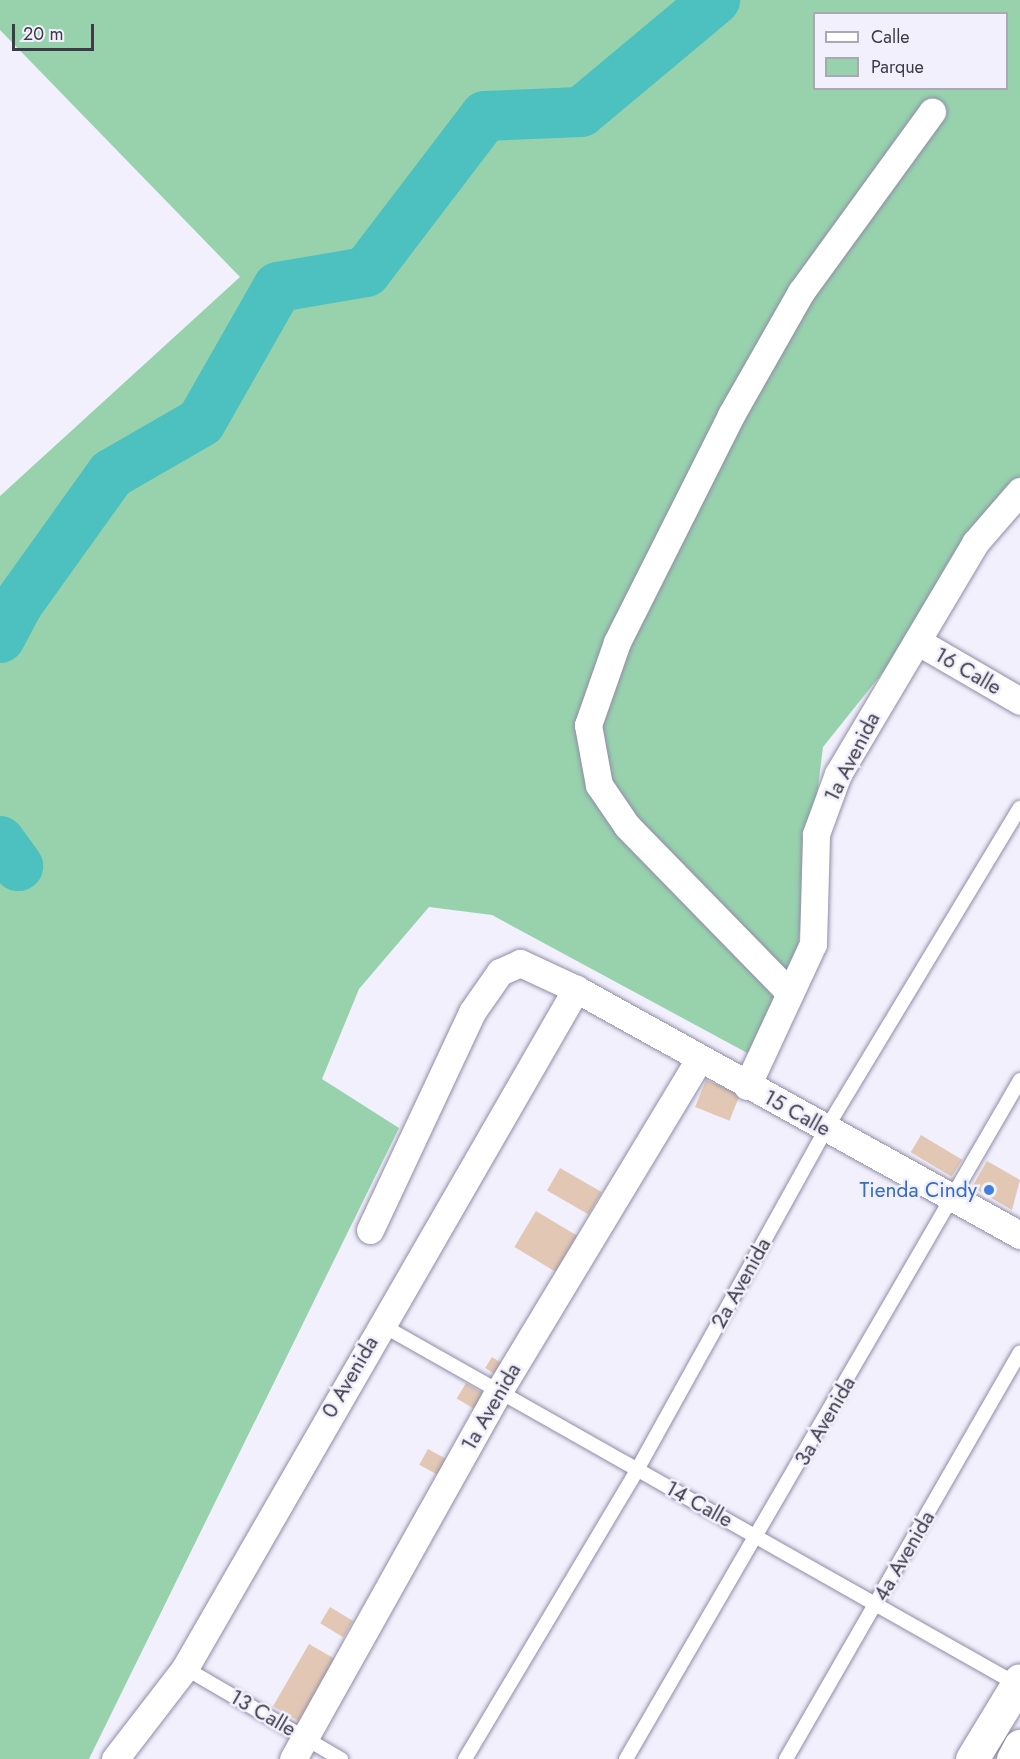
<!DOCTYPE html>
<html>
<head>
<meta charset="utf-8">
<style>
	body { margin:0 }
	#map { position:relative; width:1020px; height:1759px; overflow:hidden; background:#f1f0fc; font-family:Jost,sans-serif }
	div>[style] { position:absolute }
	.green>* { inset:0; background:#97d2ad }
	.river>* { height:50px; margin:-25px; padding:0 25px; transform-origin:25px; border-radius:25px; background:#4dc0c0 }
	.building>* { inset:0; background:#e2c8b4; transform-origin:0 0 }
	.roads { filter:drop-shadow(0 0 2px #908ca7) drop-shadow(0 0 2px #908ca7) }
	.service>* { height:14px; margin:-7px; padding:0 7px; transform-origin:7px; border-radius:7px; background:#fff }
	.minor>* { height:27px; margin:-13.5px; padding:0 13.5px; transform-origin:13.5px; border-radius:13.5px; background:#fff }
	.tertiary>* { height:33px; margin:-16.5px; padding:0 16.5px; transform-origin:16.5px; border-radius:16.5px; background:#fff }
	.dots>* { width:16px; height:16px; translate:-50% -50%; box-sizing:border-box; border:3px solid #f1f0fc; border-radius:50% }
	span { translate:-50% -50%; white-space:nowrap; text-align:center; line-height:1.15; -webkit-text-stroke:5px #f1f0fc; paint-order:stroke }
	.street-label { font-size:21px; color:#3d3b47 }
	.shop-label { font-size:21px; color:#366cbe }
	.right { translate:-100% -50%; text-align:right }
	.legend { position:absolute; left:813px; top:12px; width:195px; height:78px; box-sizing:border-box; background:#f1f0fc; border:2px solid #a9a8b4; margin:0; padding:8px 10px; list-style:none; font-size:18px; color:#3d3b47 }
	.legend li { display:flex; align-items:center; gap:12px; height:30px }
	.legend b { width:30px; border:2px solid #a9a8b4 }
	.scale { position:absolute; left:12px; top:24px; width:82px; height:27px; box-sizing:border-box; border:3px solid #3d3b47; border-top:0; padding-left:8px; font-size:18px; line-height:21px; white-space:nowrap; color:#3d3b47; -webkit-text-stroke:4px #f1f0fc; paint-order:stroke }
</style>
</head>
<body>
<div id="map">
	<div class="green">
		<div style="clip-path:polygon(evenodd,0 0,1020px 0,1020px 501px,823px 747px,798px 946px,751px 1055px,492px 915px,429px 907px,359px 989px,322px 1079px,399px 1128px,89px 1759px,0 1759px,0 496px,240px 277px,0 30px,0 0,814px 14px,1006px 14px,1006px 88px,814px 88px,814px 14px)"></div>
	</div>
	<div class="river">
		<div style="left:0;top:638px;width:38px;rotate:-62deg"></div>
		<div style="left:18px;top:604px;width:160px;rotate:-54.4deg"></div>
		<div style="left:111px;top:474px;width:104px;rotate:-30deg"></div>
		<div style="left:201px;top:422px;width:155px;rotate:-60.3deg"></div>
		<div style="left:278px;top:287px;width:89px;rotate:-9.7deg"></div>
		<div style="left:366px;top:272px;width:196px;rotate:-52.7deg"></div>
		<div style="left:485px;top:116px;width:96px;rotate:-2.4deg"></div>
		<div style="left:581px;top:112px;width:175px;rotate:-39.9deg"></div>
		<div style="left:0;top:841px;width:31px;rotate:54deg"></div>
	</div>
	<div class="building">
		<div style="left:706px;top:1080px;width:37px;height:29px;rotate:22deg"></div>
		<div style="left:921px;top:1135px;width:48px;height:20px;rotate:31deg"></div>
		<div style="clip-path:polygon(987px 1161px,1020px 1180px,1012px 1210px,972px 1187px)"></div>
		<div style="left:560px;top:1168px;width:48px;height:26px;rotate:30deg"></div>
		<div style="left:536px;top:1211px;width:48px;height:42px;rotate:31deg"></div>
		<div style="left:492px;top:1357px;width:15px;height:13px;rotate:32deg"></div>
		<div style="left:466px;top:1383px;width:26px;height:18px;rotate:31deg"></div>
		<div style="left:428px;top:1449px;width:26px;height:18px;rotate:29deg"></div>
		<div style="left:330px;top:1607px;width:27px;height:19px;rotate:31deg"></div>
		<div style="left:309px;top:1644px;width:30px;height:72px;rotate:30deg"></div>
	</div>
	<div class="roads">
		<div class="service">
			<div style="left:380px;top:1324px;width:733px;rotate:29.5deg"></div>
			<div style="left:185px;top:1668px;width:181px;rotate:30.3deg"></div>
			<div style="left:465px;top:1759px;width:336px;rotate:-59.2deg"></div>
			<div style="left:637px;top:1470px;width:390px;rotate:-61deg"></div>
			<div style="left:826px;top:1129px;width:375px;rotate:-58.9deg"></div>
			<div style="left:626px;top:1759px;width:785px;rotate:-59.87deg"></div>
			<div style="left:786px;top:1759px;width:469px;rotate:-60.1deg"></div>
		</div>
		<div class="minor">
			<div style="left:917px;top:641px;width:119px;rotate:30.2deg"></div>
			<div style="left:790px;top:993px;width:233px;rotate:-134.3deg"></div>
			<div style="left:627px;top:826px;width:50px;rotate:-124.3deg"></div>
			<div style="left:599px;top:785px;width:61px;rotate:-100.4deg"></div>
			<div style="left:588px;top:725px;width:88px;rotate:-70.7deg"></div>
			<div style="left:617px;top:642px;width:254px;rotate:-63.3deg"></div>
			<div style="left:731px;top:415px;width:142px;rotate:-60.4deg"></div>
			<div style="left:801px;top:292px;width:223px;rotate:-54deg"></div>
			<div style="left:747px;top:1086px;width:157px;rotate:-65.1deg"></div>
			<div style="left:813px;top:944px;width:110px;rotate:-88.4deg"></div>
			<div style="left:816px;top:834px;width:64px;rotate:-69.9deg"></div>
			<div style="left:838px;top:774px;width:269px;rotate:-59.3deg"></div>
			<div style="left:975px;top:543px;width:69px;rotate:-49.1deg"></div>
			<div style="left:370px;top:1230px;width:241px;rotate:-64.9deg"></div>
			<div style="left:472px;top:1012px;width:49px;rotate:-55deg"></div>
			<div style="left:500px;top:972px;width:22px;rotate:-24deg"></div>
			<div style="left:520px;top:963px;width:62px;rotate:24.9deg"></div>
			<div style="left:576px;top:989px;width:508px;rotate:28.99deg"></div>
			<div style="left:115px;top:1759px;width:115px;rotate:-52.4deg"></div>
			<div style="left:185px;top:1668px;width:784px;rotate:-60.06deg"></div>
			<div style="left:293px;top:1759px;width:422px;rotate:-60.8deg"></div>
			<div style="left:499px;top:1391px;width:387px;rotate:-58.9deg"></div>
		</div>
		<div class="tertiary">
			<div style="left:972px;top:1759px;width:92px;rotate:-58.7deg"></div>
			<div style="left:1013px;top:1759px;width:15px;rotate:-62deg"></div>
		</div>
	</div>
	<div class="dots">
		<div style="left:989px;top:1190px;background:#3f7fe0"></div>
	</div>
	<div class="street-label">
		<span style="left:968px;top:671px;rotate:30deg">16 Calle</span>
		<span style="left:852px;top:757px;rotate:-63deg">1a Avenida</span>
		<span style="left:797px;top:1113px;rotate:29deg">15 Calle</span>
		<span style="left:741px;top:1283px;rotate:-61deg">2a Avenida</span>
		<span style="left:350px;top:1377px;rotate:-60deg">0 Avenida</span>
		<span style="left:491px;top:1407px;rotate:-60deg">1a Avenida</span>
		<span style="left:825px;top:1421px;rotate:-60deg">3a Avenida</span>
		<span style="left:699px;top:1504px;rotate:29deg">14 Calle</span>
		<span style="left:904px;top:1556px;rotate:-60deg">4a Avenida</span>
		<span style="left:263px;top:1713px;rotate:30deg">13 Calle</span>
	</div>
	<div class="shop-label">
		<span class="right" style="left:977px;top:1190px">Tienda Cindy</span>
	</div>
	<ul class="legend">
	<li><b style="height:8px;background:#fff"></b>Calle</li>
	<li><b style="height:16px;background:#97d2ad"></b>Parque</li>
	</ul>
	<div class="scale">20 m</div>
</div>
</body>
</html>
